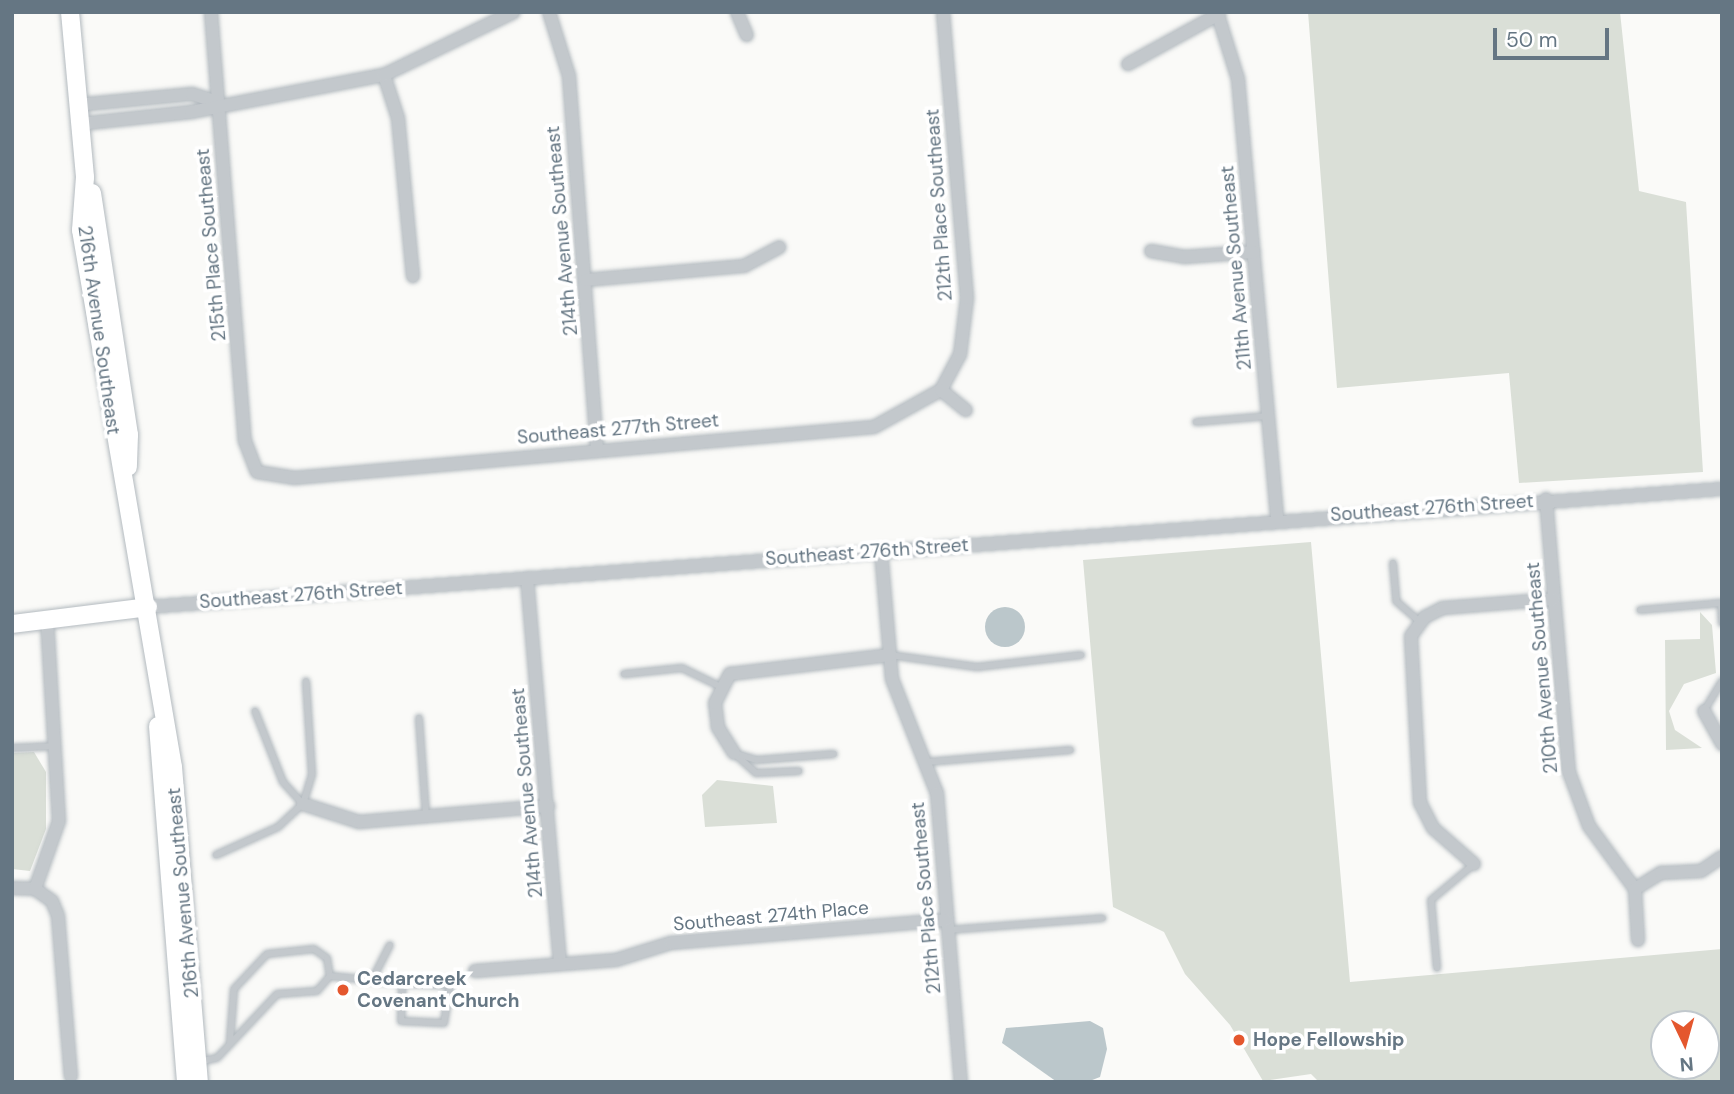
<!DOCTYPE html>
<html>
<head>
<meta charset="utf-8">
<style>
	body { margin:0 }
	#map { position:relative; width:1734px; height:1094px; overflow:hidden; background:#fafaf8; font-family:"DM Sans",sans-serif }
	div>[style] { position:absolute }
	.green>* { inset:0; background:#dadfd7 }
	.water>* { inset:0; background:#bbc7cb }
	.round { border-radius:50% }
	.roads { filter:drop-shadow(0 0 2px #b3babf) drop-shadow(0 0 2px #b3babf) }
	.lane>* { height:6px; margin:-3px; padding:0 3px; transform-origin:3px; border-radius:3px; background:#c3c8cc }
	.street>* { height:12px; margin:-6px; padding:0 6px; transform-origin:6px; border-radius:6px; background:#c3c8cc }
	.secondary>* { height:18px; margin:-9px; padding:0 9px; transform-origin:9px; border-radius:9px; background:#fff }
	.dots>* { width:19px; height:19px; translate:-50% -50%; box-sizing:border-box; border:4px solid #fff; border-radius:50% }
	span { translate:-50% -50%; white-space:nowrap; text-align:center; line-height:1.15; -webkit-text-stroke:7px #fff; paint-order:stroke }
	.street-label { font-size:19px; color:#657683 }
	.poi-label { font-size:19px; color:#657683; font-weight:700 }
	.left { translate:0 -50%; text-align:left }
	.frame { position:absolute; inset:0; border:14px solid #657683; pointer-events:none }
	.north { position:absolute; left:1650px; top:1010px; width:70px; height:70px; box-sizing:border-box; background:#fff; border:2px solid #c1c8cd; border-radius:50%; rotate:175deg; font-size:19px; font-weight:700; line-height:28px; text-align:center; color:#657683 }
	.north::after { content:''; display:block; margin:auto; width:24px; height:32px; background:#e4572e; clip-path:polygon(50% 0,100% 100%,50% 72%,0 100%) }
	.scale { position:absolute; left:1493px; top:28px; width:116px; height:32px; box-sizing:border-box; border:4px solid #657683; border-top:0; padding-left:9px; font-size:21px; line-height:24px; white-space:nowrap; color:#657683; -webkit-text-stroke:5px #fff; paint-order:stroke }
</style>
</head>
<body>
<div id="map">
	<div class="green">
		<div style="clip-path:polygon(1308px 12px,1620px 12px,1639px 191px,1686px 202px,1703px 472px,1519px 483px,1509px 373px,1337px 388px)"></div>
		<div style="clip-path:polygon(evenodd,1311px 542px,1350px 982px,1722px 949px,1722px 1082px,1319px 1082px,1311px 1074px,1263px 1081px,1230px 1025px,1185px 974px,1164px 932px,1113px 907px,1083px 560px,1311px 542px,1706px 1024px,1706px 1066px,1664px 1066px,1664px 1024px,1706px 1024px)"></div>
		<div style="clip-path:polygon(1700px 612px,1712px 625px,1716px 673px,1684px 684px,1669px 711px,1675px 730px,1702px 748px,1666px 750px,1665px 640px,1700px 639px)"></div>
		<div style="clip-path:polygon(34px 752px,46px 772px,46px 829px,30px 871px,12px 869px,12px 753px)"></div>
		<div style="clip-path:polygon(717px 780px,773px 786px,777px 823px,705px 827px,702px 795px)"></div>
	</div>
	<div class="water">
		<div class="round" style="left:985px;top:607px;width:40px;height:40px"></div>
		<div style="clip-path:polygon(1090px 1021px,1103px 1028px,1107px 1049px,1100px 1077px,1087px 1082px,1057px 1082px,1002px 1043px,1006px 1028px)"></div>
	</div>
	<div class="roads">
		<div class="lane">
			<div style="left:1196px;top:422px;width:72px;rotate:-4.8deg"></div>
			<div style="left:1393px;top:563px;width:38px;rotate:85deg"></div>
			<div style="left:1396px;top:601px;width:32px;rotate:41deg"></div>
			<div style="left:1721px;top:603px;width:20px;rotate:87deg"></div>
			<div style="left:1640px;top:610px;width:82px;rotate:-4.9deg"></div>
			<div style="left:890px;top:655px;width:88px;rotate:7.9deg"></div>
			<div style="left:977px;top:667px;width:105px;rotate:-6.6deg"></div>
			<div style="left:624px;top:674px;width:58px;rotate:-5.9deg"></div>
			<div style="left:682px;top:668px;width:41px;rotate:25.9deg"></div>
			<div style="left:255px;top:711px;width:76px;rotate:68.5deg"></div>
			<div style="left:283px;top:782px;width:30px;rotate:48deg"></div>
			<div style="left:303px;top:804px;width:31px;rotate:-73deg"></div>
			<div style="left:312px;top:774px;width:93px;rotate:-93.7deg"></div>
			<div style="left:1704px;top:711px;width:35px;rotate:-59deg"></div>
			<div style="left:419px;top:718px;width:98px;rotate:85.9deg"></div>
			<div style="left:12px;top:748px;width:43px;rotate:-2.7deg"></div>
			<div style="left:927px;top:762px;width:144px;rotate:-4.8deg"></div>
			<div style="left:799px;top:771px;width:43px;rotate:177.3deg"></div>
			<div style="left:756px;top:773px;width:30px;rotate:-138deg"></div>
			<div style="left:734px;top:753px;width:24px;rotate:17deg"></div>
			<div style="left:757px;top:760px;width:77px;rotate:-4.5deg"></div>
			<div style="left:216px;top:855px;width:68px;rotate:-24.3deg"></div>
			<div style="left:278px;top:827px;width:34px;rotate:-43deg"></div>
			<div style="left:948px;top:930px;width:155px;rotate:-4.4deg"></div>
			<div style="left:1437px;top:968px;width:68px;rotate:-95deg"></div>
			<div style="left:1431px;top:900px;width:55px;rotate:-39.8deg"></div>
			<div style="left:373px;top:978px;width:37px;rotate:-63deg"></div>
			<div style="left:402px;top:983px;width:48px;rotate:2.4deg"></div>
			<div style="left:450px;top:985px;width:38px;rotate:99deg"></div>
			<div style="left:444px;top:1023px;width:43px;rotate:-177.3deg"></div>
			<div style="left:401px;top:1021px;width:38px;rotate:-88deg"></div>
			<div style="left:230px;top:1041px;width:52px;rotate:-85.6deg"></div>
			<div style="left:234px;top:989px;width:48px;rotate:-46.7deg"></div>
			<div style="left:267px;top:954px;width:47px;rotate:-6.1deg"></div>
			<div style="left:314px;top:949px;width:16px;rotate:35deg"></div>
			<div style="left:327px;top:958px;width:18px;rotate:81deg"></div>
			<div style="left:330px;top:976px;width:72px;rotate:5.6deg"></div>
			<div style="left:199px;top:1062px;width:18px;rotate:-13deg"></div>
			<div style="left:217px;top:1058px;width:88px;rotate:-46.8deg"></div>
			<div style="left:277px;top:994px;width:40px;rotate:-4.3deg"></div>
			<div style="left:317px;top:991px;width:20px;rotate:-49deg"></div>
		</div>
		<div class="street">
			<div style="left:211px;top:12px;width:430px;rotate:85.5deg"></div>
			<div style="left:245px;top:441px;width:33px;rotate:69deg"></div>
			<div style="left:257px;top:472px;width:37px;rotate:9deg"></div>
			<div style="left:294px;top:478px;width:582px;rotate:-5.03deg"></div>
			<div style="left:874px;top:427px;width:77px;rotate:-28.9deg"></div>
			<div style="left:941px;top:390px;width:40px;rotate:-62deg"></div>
			<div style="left:960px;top:355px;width:57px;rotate:-83deg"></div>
			<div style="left:967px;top:298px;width:287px;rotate:-94.8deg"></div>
			<div style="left:549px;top:12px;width:67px;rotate:72.6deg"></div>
			<div style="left:569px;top:76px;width:374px;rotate:85.7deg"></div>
			<div style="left:737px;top:12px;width:25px;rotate:67deg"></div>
			<div style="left:1217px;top:12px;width:70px;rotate:72.6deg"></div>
			<div style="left:1238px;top:79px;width:443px;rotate:84.9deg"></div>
			<div style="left:1128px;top:64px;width:104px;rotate:-28.8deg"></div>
			<div style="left:384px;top:75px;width:45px;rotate:72deg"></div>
			<div style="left:398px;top:118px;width:159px;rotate:84.6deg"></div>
			<div style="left:77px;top:105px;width:116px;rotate:-5.5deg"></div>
			<div style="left:192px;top:94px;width:27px;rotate:17deg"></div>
			<div style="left:79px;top:124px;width:113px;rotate:-6.1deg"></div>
			<div style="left:191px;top:112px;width:197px;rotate:-10.9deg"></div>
			<div style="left:384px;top:75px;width:144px;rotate:-25.9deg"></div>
			<div style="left:1151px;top:251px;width:34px;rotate:10deg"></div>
			<div style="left:1184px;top:257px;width:70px;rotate:-4.1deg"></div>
			<div style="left:586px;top:280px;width:159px;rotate:-5.1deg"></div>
			<div style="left:744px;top:266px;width:40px;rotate:-28deg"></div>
			<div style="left:941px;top:390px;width:32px;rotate:39deg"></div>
			<div style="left:1546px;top:499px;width:274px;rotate:85.2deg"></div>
			<div style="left:1569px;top:772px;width:58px;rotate:69.7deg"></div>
			<div style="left:1589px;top:826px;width:78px;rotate:53.9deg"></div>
			<div style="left:1635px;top:889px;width:51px;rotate:86.6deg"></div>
			<div style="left:881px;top:551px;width:128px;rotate:85.1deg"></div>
			<div style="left:892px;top:679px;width:123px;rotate:68.5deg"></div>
			<div style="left:937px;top:793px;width:290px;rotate:85.3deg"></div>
			<div style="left:527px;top:578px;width:386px;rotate:85.1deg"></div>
			<div style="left:148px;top:607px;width:1578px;rotate:-4.29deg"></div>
			<div style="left:1704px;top:711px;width:38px;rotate:61deg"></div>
			<div style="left:734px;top:753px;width:31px;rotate:-122deg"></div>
			<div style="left:718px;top:727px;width:24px;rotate:-97deg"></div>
			<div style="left:715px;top:703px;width:33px;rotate:-63deg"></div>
			<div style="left:730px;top:674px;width:161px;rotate:-6.8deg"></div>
			<div style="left:303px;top:804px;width:59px;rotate:17.8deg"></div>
			<div style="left:359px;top:822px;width:190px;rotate:-4.8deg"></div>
			<div style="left:1474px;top:864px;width:55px;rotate:-138.7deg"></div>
			<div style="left:1433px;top:828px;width:28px;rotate:-117deg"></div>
			<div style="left:1420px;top:803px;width:167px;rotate:-93.1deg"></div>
			<div style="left:1411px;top:636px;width:24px;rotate:-54deg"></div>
			<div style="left:1425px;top:617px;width:20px;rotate:-27deg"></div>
			<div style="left:1443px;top:608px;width:111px;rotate:-4.6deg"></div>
			<div style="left:12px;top:888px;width:23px;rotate:2deg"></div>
			<div style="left:35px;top:889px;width:21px;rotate:35deg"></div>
			<div style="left:52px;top:901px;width:16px;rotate:68deg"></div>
			<div style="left:58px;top:916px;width:161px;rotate:85.4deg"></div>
			<div style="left:35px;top:889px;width:72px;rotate:-70.6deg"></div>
			<div style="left:59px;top:821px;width:202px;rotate:-93.4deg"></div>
			<div style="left:1635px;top:889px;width:31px;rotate:-32deg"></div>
			<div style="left:1661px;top:873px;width:40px;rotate:-2.9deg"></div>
			<div style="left:1701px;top:871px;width:25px;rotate:-34deg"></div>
			<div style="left:475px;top:971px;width:141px;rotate:-4.5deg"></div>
			<div style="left:616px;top:960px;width:58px;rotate:-17.2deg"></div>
			<div style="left:671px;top:943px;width:276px;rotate:-4.8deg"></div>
		</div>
		<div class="secondary">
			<div style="left:70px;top:12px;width:166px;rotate:84.8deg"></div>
			<div style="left:85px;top:177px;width:53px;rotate:94.3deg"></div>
			<div style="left:81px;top:230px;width:545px;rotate:80.28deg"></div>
			<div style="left:173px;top:767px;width:316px;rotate:85.3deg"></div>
			<div style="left:92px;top:193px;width:245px;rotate:81.3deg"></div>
			<div style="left:129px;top:435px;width:32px;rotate:92deg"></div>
			<div style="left:12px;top:624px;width:137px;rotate:-7.1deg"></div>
			<div style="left:158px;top:726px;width:357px;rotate:85.5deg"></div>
		</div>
	</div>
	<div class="dots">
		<div style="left:343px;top:990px;background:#e4572e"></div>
		<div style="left:1239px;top:1040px;background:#e4572e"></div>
	</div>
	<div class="street-label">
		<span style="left:939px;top:205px;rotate:-94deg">212th Place Southeast</span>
		<span style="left:562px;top:231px;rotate:-95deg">214th Avenue Southeast</span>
		<span style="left:211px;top:245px;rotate:-95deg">215th Place Southeast</span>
		<span style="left:1236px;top:268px;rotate:-95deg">211th Avenue Southeast</span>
		<span style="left:99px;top:330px;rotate:82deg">216th Avenue Southeast</span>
		<span style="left:618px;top:429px;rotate:-5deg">Southeast 277th Street</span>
		<span style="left:1432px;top:508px;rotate:-4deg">Southeast 276th Street</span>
		<span style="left:867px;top:552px;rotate:-4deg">Southeast 276th Street</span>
		<span style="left:301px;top:595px;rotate:-4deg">Southeast 276th Street</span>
		<span style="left:1542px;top:668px;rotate:-95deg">210th Avenue Southeast</span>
		<span style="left:527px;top:793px;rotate:-95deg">214th Avenue Southeast</span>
		<span style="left:183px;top:893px;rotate:-95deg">216th Avenue Southeast</span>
		<span style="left:926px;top:898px;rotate:-95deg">212th Place Southeast</span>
		<span style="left:771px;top:916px;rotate:-5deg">Southeast 274th Place</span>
	</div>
	<div class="poi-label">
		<span class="left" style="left:357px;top:990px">Cedarcreek<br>Covenant Church</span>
		<span class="left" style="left:1253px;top:1040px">Hope Fellowship</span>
	</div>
	<div class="frame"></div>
	<div class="north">N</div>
	<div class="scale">50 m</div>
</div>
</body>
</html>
